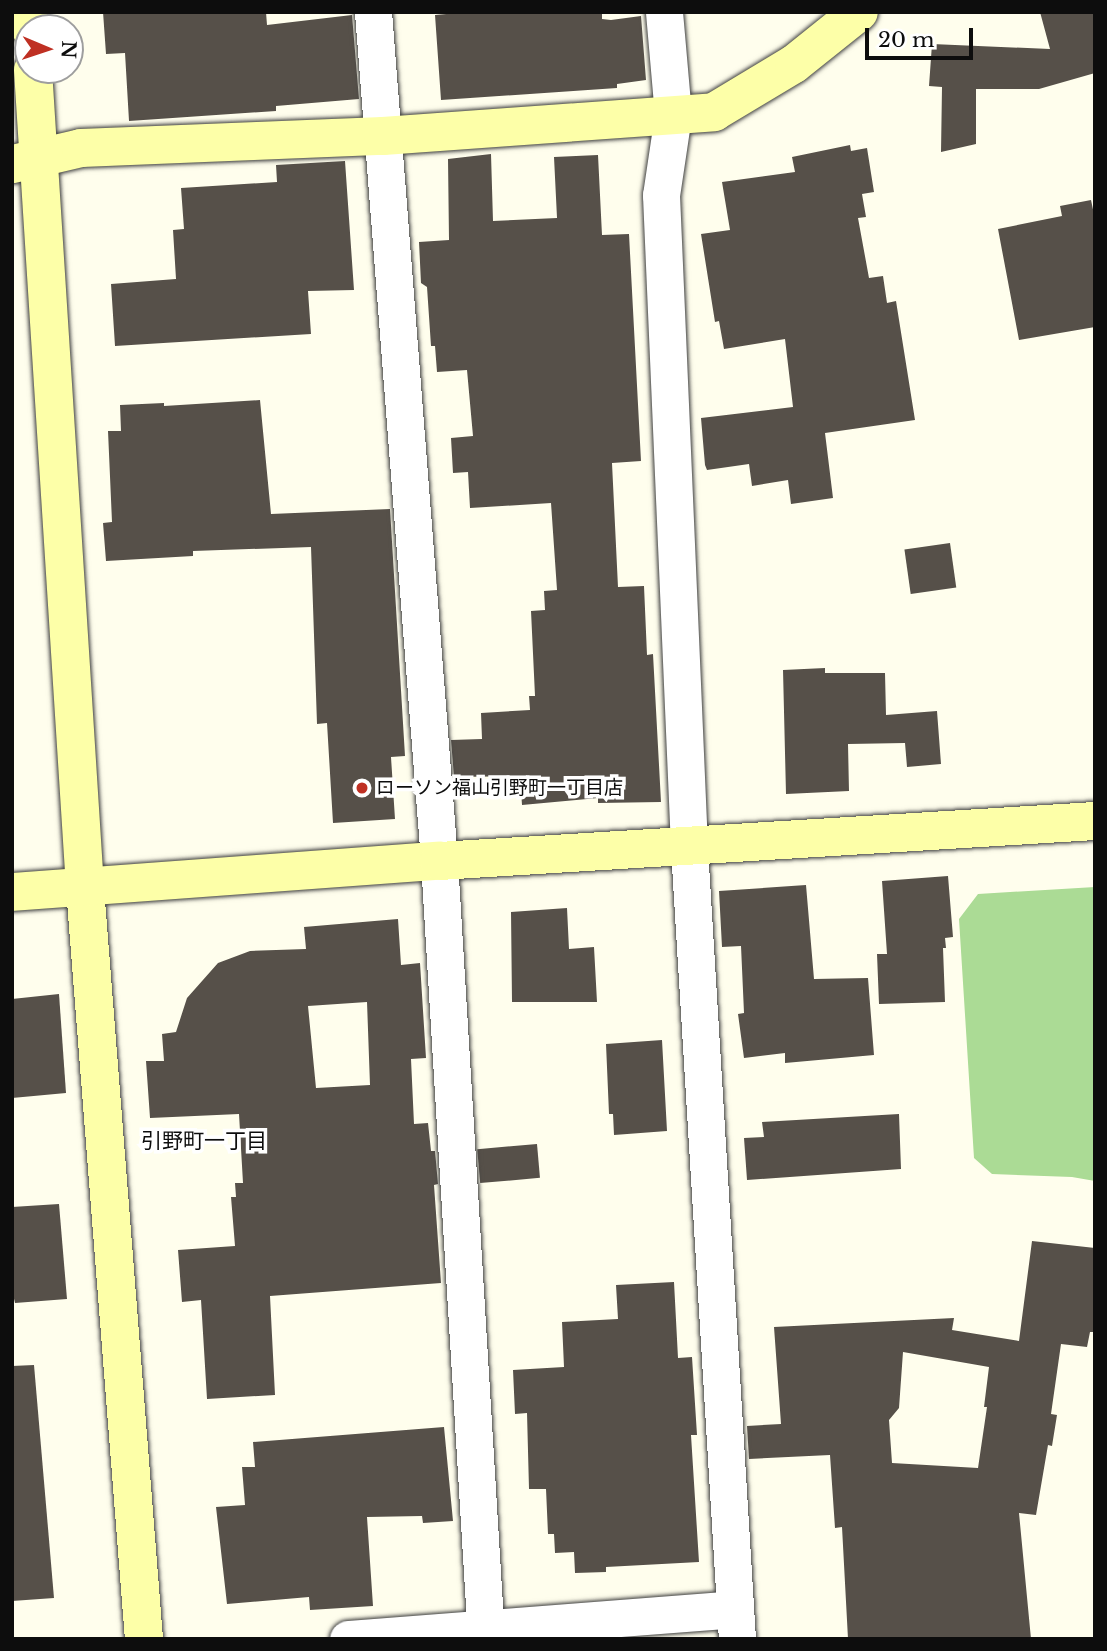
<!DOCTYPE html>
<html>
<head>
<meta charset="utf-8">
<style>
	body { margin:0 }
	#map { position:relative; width:1107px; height:1651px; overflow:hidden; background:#fffeed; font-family:"Libre Baskerville","Noto Sans JP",serif }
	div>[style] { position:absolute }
	.forest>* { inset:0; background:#abdb95 }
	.building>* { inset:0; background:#565049; transform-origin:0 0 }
	.roads { filter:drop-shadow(0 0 2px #404040) drop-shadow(0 0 2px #404040) }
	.street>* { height:37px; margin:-18.5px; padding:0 18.5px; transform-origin:18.5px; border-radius:18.5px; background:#fff }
	.secondary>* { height:38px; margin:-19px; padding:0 19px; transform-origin:19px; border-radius:19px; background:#fdffa8 }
	.dots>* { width:19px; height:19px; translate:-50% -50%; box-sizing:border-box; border:4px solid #fff; border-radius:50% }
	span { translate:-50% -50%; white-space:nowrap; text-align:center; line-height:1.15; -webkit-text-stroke:7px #fff; paint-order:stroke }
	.poi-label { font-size:19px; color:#0d0d0d }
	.left { translate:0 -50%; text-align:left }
	.neighbourhood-label { font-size:21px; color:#0d0d0d }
	.frame { position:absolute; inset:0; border:14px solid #0d0d0d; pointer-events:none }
	.north { position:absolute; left:14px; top:14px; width:70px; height:70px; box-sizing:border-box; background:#fff; border:2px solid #9e9e9e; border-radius:50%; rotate:92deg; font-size:19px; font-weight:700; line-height:28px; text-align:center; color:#0d0d0d }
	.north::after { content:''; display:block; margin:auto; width:24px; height:32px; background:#bf3023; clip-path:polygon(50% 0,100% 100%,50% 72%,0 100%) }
	.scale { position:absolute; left:865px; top:28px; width:108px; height:32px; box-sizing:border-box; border:4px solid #0d0d0d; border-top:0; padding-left:9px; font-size:21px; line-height:24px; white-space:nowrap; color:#0d0d0d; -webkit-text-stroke:5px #fff; paint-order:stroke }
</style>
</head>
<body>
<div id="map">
	<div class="forest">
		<div style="clip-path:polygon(1095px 887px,1095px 1181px,1072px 1177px,992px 1174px,974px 1158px,959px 919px,978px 894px)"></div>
	</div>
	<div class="building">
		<div style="clip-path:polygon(103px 12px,266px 12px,267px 25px,352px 15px,359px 99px,276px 106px,276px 111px,129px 121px,125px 53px,106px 54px)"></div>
		<div style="clip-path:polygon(469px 12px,602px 12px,602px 19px,611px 20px,641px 16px,646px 80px,617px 84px,617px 88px,441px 100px,435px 15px)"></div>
		<div style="clip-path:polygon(1040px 12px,1095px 12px,1095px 73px,1039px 89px,976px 89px,976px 144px,941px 152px,942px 87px,929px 86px,932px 44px,1050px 49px)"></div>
		<div style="clip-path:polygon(850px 145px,851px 151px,867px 148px,874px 192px,862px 194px,866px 217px,858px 218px,869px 278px,883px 276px,887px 303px,896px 301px,915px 420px,825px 433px,833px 498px,791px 504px,788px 480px,752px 486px,749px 464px,707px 470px,705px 465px,701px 418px,793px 407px,785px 339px,724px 349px,719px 321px,715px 322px,701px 234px,730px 230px,722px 182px,795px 172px,792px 157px)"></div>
		<div style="clip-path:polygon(491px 154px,493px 221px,557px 218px,554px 157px,598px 155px,602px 235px,629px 234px,641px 461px,612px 463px,618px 587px,644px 586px,647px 655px,653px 654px,661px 802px,598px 803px,598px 798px,522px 805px,520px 776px,454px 777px,451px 740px,482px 739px,481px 713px,530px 710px,529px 696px,535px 696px,531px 611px,545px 610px,544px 591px,557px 590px,551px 503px,470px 508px,468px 472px,453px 473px,451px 438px,473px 436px,467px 370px,437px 372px,435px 346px,431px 346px,427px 287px,421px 283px,419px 242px,449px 240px,448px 159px)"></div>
		<div style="clip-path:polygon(345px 161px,354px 290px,308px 291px,311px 334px,115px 346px,111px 284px,176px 279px,173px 230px,184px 229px,181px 188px,277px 182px,276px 165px)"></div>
		<div style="clip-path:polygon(1091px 200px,1095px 219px,1095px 327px,1019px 340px,998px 229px,1062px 216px,1060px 206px)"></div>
		<div style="clip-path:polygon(260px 400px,271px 514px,390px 509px,405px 756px,391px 757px,395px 819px,333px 823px,327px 723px,317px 724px,311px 547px,193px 551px,193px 556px,106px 561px,103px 523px,112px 522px,108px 431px,121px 431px,120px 405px,164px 403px,164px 406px)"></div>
		<div style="left:950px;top:543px;width:45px;height:46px;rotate:82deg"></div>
		<div style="clip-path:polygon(825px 668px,825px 673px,885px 673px,886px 715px,937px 711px,941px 764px,907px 767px,905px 743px,848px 744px,849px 791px,786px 794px,783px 670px)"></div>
		<div style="clip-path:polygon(948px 876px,953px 937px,945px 938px,946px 948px,943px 948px,945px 1002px,879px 1004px,877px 954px,887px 954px,882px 881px)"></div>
		<div style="clip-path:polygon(806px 885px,814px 979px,868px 978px,874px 1055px,785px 1063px,785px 1053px,744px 1058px,738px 1014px,744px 1013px,741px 946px,722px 947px,719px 891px)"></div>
		<div style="clip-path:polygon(567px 908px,569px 949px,594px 947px,597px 1002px,512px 1002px,511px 912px)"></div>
		<div style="clip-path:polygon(evenodd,398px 919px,401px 965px,420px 963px,426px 1058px,411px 1059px,414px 1124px,428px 1123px,431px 1151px,435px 1151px,438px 1184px,434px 1185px,441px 1283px,270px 1296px,275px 1395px,207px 1399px,201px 1300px,182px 1302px,178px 1250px,235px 1246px,231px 1197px,236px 1197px,235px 1183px,243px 1183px,239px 1114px,150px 1118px,146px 1061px,164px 1061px,162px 1034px,176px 1032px,187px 998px,218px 963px,250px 951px,306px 949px,304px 927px,398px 919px,367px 1002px,370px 1085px,316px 1088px,308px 1006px,367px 1002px)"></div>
		<div style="clip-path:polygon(59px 994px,66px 1093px,12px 1098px,12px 999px)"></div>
		<div style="clip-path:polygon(662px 1040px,667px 1131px,614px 1135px,613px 1114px,609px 1114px,606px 1044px)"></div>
		<div style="clip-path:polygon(899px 1114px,901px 1169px,747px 1180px,744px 1138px,764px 1137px,762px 1122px)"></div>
		<div style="left:537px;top:1144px;width:34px;height:60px;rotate:85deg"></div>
		<div style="clip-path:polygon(59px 1204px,67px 1299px,15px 1303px,12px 1290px,12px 1207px)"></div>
		<div style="clip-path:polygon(evenodd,1032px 1241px,1095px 1248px,1095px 1332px,1090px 1332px,1087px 1347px,1061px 1344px,1051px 1414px,1057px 1415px,1052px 1446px,1048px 1445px,1036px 1515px,1019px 1513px,1031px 1639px,848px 1639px,842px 1527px,835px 1528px,830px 1455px,749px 1459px,747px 1426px,781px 1424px,774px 1327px,954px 1318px,952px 1330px,1019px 1341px,1032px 1241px,903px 1352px,989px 1367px,984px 1407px,987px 1407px,978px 1468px,892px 1463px,889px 1420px,899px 1408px,903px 1352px)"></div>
		<div style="clip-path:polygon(674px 1282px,678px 1358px,692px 1357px,697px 1435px,691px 1435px,699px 1562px,606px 1567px,606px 1572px,575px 1573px,574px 1552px,555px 1553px,554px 1534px,548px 1534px,546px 1489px,529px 1489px,527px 1413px,515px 1414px,513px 1370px,564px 1367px,562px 1322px,618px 1319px,616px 1285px)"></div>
		<div style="clip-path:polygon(34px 1365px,54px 1598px,12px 1601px,12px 1366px)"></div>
		<div style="clip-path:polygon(444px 1427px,453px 1521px,423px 1523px,422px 1516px,367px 1517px,373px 1606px,310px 1610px,309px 1597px,227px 1604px,216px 1507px,245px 1505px,242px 1467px,255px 1467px,253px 1442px)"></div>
	</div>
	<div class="roads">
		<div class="street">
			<div style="left:373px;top:12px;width:852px;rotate:85.55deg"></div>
			<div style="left:439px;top:861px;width:779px;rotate:86.54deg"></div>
			<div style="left:664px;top:12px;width:103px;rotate:85deg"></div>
			<div style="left:673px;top:115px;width:81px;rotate:98.5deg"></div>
			<div style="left:661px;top:195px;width:654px;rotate:87.54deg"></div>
			<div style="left:689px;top:848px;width:792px;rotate:86.53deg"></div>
			<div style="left:348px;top:1639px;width:388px;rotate:-4.4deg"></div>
		</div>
		<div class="secondary">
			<div style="left:28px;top:12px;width:16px;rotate:83deg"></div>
			<div style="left:33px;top:70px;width:820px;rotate:86.36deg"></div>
			<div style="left:85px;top:888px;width:753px;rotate:85.51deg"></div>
			<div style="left:13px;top:164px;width:70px;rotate:-13.2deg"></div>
			<div style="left:81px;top:148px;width:302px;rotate:-2.3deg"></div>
			<div style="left:383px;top:136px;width:332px;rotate:-4.1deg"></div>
			<div style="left:714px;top:112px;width:93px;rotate:-31deg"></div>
			<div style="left:794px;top:64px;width:83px;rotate:-38.7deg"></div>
			<div style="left:12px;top:892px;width:428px;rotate:-4.2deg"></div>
			<div style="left:439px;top:861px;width:657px;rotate:-3.49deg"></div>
		</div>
	</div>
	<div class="dots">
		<div style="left:362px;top:788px;background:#bf3023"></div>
	</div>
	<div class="poi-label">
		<span class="left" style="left:376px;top:788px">ローソン福山引野町一丁目店</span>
	</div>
	<div class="neighbourhood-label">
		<span style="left:204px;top:1141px">引野町一丁目</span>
	</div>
	<div class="frame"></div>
	<div class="north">N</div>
	<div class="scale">20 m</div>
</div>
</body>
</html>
